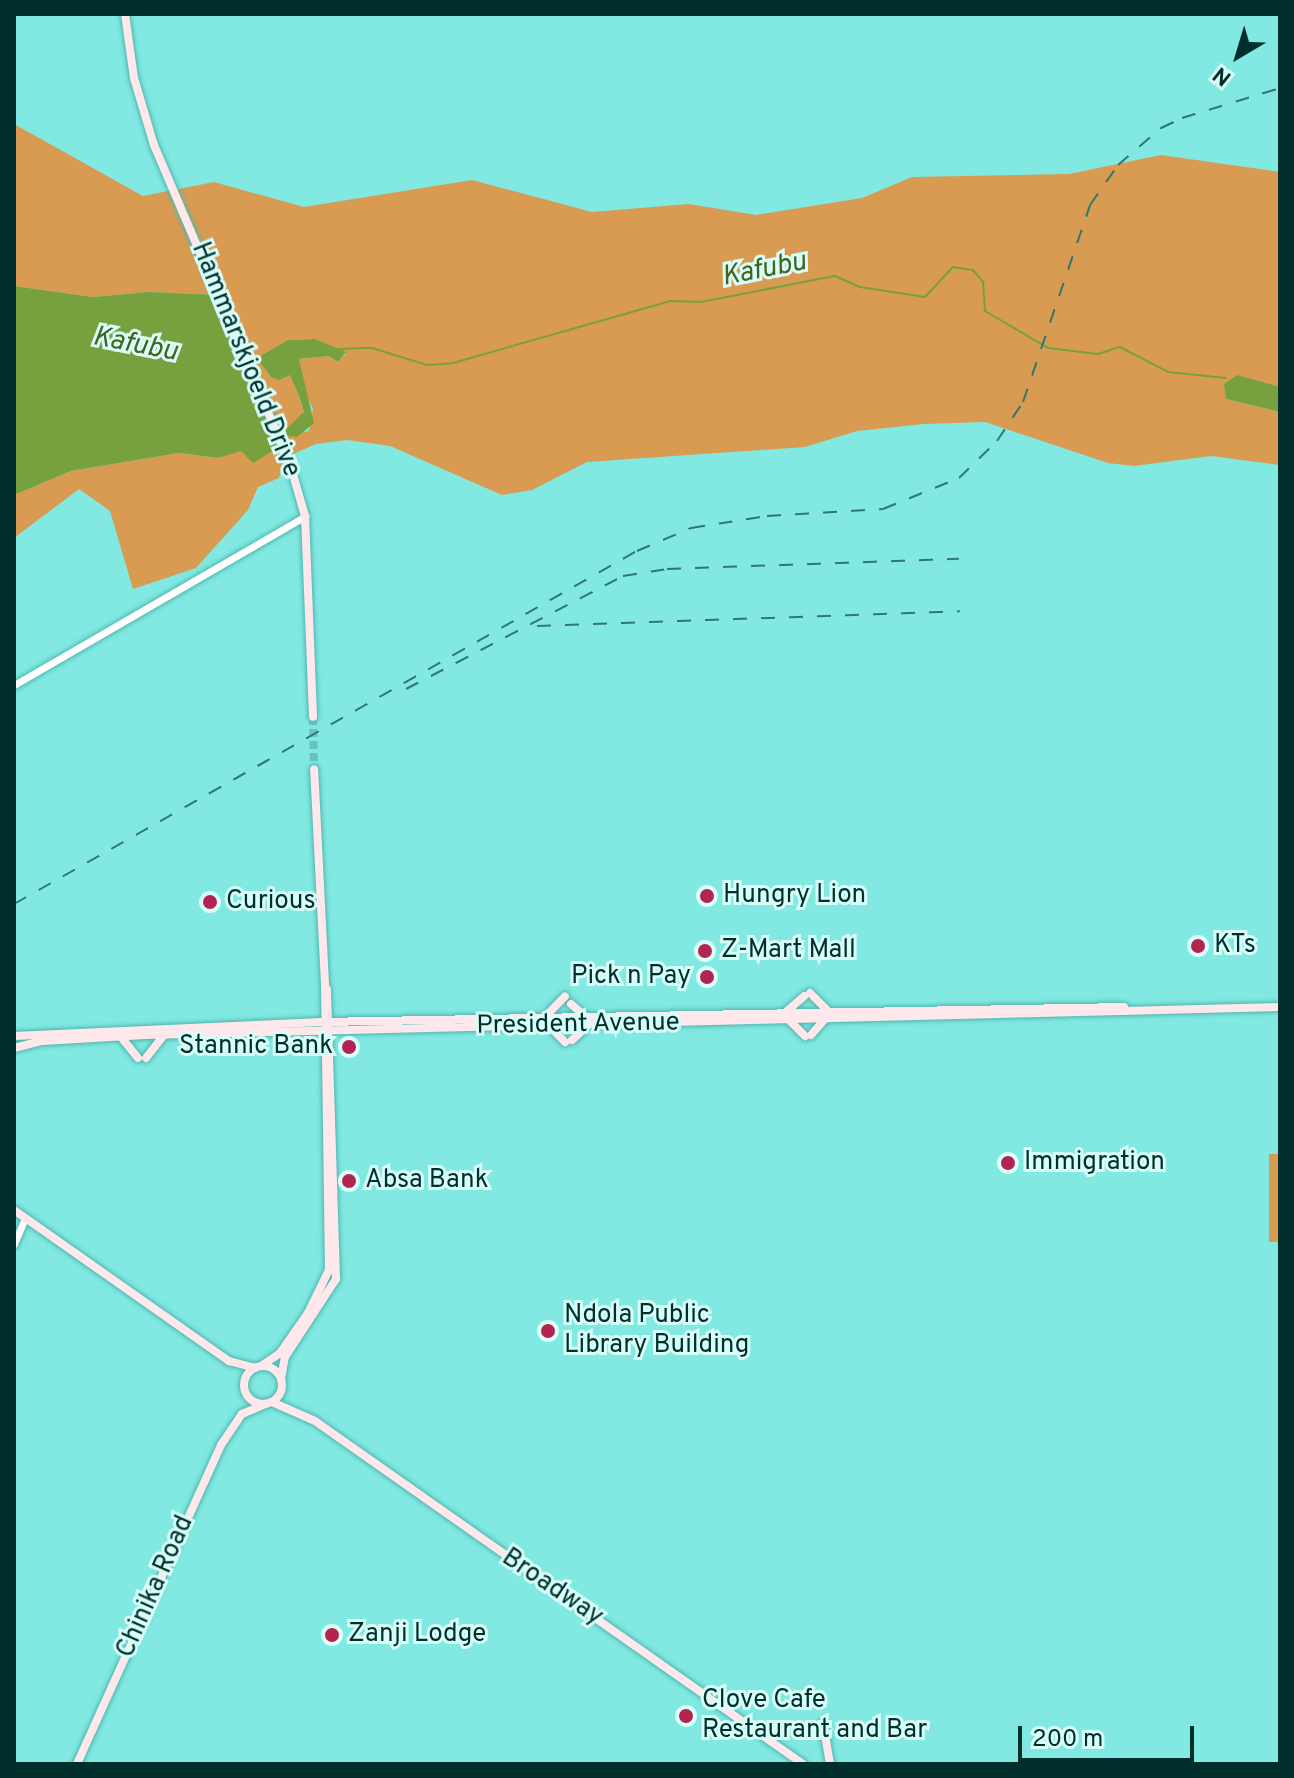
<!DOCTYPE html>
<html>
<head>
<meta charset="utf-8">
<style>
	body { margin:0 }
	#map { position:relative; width:1294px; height:1778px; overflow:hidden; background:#81e9e1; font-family:Overpass,sans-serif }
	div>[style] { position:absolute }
	.green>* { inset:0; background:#d99b51; transform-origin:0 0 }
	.water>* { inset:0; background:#77a13e }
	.stream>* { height:2px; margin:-1px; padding:0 1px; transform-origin:1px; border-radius:1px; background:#77a13e }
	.secondary-tunnel>* { height:8px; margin-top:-4px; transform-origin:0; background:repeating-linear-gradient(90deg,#67c4bd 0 8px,transparent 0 12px) }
	.roads { filter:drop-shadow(0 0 2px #4eb7b0) drop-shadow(0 0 2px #4eb7b0) }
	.tertiary>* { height:7px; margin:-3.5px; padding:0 3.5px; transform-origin:3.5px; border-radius:3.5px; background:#fff }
	.secondary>* { height:8px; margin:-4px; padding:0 4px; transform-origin:4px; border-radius:4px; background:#fee8eb }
	.secondary>.ring { margin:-4px; padding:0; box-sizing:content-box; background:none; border:8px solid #fee8eb; border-radius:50% }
	.rail>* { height:2px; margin-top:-1px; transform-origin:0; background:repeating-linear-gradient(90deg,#317671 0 14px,transparent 0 28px) }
	.dots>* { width:22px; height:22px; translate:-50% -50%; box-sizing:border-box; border:4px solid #d8fefa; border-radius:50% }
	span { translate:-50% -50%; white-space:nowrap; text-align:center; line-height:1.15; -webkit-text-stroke:6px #d8fefa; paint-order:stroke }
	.street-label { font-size:26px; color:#002f2c }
	.poi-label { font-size:26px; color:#002f2c }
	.left { translate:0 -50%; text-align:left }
	.right { translate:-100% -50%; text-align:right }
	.water-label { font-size:28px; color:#46621f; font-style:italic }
	.frame { position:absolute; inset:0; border:16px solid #002f2c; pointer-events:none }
	.north { position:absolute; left:1198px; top:16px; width:80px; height:80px; -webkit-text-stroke:6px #d8fefa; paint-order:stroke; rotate:218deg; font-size:22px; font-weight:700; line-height:32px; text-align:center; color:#002f2c }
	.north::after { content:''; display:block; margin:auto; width:28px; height:36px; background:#002f2c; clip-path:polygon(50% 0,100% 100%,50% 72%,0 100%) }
	.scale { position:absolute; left:1018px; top:1726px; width:176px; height:36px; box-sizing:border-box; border:4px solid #002f2c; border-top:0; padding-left:10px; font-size:24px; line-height:28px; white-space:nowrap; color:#002f2c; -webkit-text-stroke:6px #d8fefa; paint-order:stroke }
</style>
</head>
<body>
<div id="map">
	<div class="green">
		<div style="clip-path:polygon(evenodd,14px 124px,143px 196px,214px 182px,304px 207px,472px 180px,592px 212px,689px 204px,756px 215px,862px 198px,912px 177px,1069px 174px,1161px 155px,1280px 172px,1280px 387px,1226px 399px,1280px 412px,1280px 465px,1211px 456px,1134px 466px,1108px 463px,985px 422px,924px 424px,857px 431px,805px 447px,587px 462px,532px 490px,502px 495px,390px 446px,347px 440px,316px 444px,284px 458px,279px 478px,258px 487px,248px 510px,196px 568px,133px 589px,110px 511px,79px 489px,14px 538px,14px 495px,71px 471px,179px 453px,218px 458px,241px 450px,219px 295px,148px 292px,93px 297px,14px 286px,14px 124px,315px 339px,346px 353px,338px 362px,329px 356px,299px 359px,302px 386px,313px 409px,309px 431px,287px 436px,304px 412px,298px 393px,290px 374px,271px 377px,257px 358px,289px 340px,315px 339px)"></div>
		<div style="left:1269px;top:1154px;width:11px;height:88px"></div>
	</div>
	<div class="water">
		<div style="clip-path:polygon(14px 286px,93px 297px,148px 292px,219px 295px,282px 445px,253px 463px,241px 451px,218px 458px,179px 453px,71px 471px,14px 495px)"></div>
		<div style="clip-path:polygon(315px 339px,346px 352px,338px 362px,329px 356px,299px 359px,314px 423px,297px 437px,286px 436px,284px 431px,304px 412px,298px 393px,290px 375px,279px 380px,271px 377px,257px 358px,288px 340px)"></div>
		<div style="clip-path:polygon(1237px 375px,1280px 387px,1280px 412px,1226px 399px,1224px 384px)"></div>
	</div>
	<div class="stream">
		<div style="left:338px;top:349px;width:34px;rotate:-2deg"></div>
		<div style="left:372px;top:348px;width:58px;rotate:17.2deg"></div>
		<div style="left:427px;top:365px;width:26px;rotate:-4deg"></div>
		<div style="left:453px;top:363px;width:226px;rotate:-15.9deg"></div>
		<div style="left:670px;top:301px;width:31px;rotate:2deg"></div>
		<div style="left:701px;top:302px;width:136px;rotate:-11deg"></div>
		<div style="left:835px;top:276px;width:27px;rotate:24deg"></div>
		<div style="left:860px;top:287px;width:66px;rotate:8.7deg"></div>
		<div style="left:925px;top:297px;width:41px;rotate:-47deg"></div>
		<div style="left:953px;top:267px;width:20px;rotate:9deg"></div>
		<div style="left:973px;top:270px;width:16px;rotate:50deg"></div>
		<div style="left:983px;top:282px;width:29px;rotate:86deg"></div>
		<div style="left:985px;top:311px;width:73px;rotate:30.4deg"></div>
		<div style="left:1048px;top:348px;width:50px;rotate:6.8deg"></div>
		<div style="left:1098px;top:354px;width:23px;rotate:-18deg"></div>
		<div style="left:1120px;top:347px;width:54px;rotate:27.5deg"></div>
		<div style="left:1168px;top:372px;width:58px;rotate:5.9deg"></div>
	</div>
	<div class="secondary-tunnel">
		<div style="left:313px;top:717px;width:52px;rotate:88.9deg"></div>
	</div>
	<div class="roads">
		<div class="tertiary">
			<div style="left:14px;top:685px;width:337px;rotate:-30.1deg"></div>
			<div style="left:14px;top:1244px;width:28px;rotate:-67deg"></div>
		</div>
		<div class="secondary">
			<div style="left:125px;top:14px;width:65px;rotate:82deg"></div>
			<div style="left:134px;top:78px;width:70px;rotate:73.4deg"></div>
			<div style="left:154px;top:145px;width:347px;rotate:66.9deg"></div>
			<div style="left:290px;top:464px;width:54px;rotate:73.9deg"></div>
			<div style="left:305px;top:516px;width:201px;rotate:87.7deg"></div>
			<div style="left:810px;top:993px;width:23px;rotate:45deg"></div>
			<div style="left:571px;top:1004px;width:18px;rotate:41deg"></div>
			<div style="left:787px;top:1011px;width:23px;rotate:-41deg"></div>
			<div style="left:544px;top:1018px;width:30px;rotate:-46deg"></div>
			<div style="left:789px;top:1020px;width:23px;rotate:45deg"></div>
			<div style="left:549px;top:1026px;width:23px;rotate:45deg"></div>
			<div style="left:811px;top:1035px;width:21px;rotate:-49deg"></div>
			<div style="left:14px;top:1036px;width:308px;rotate:-2.6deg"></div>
			<div style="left:322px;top:1022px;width:802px;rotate:-1.07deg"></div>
			<div style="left:121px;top:1037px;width:27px;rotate:51deg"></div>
			<div style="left:572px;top:1040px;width:22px;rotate:-43deg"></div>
			<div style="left:14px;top:1048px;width:30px;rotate:-14deg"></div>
			<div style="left:43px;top:1041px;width:102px;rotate:-3.4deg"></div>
			<div style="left:145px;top:1035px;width:1135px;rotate:-1.41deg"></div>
			<div style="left:146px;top:1058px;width:29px;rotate:-52deg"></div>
			<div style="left:14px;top:1210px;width:263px;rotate:35.1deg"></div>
			<div style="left:229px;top:1361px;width:27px;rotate:15deg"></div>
			<div style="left:261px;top:1366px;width:23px;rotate:-34deg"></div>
			<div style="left:280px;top:1353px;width:49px;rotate:-55deg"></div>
			<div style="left:308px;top:1313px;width:48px;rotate:-64deg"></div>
			<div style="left:329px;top:1270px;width:286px;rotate:-90.8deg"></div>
			<div style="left:325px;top:984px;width:215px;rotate:-92.9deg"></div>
			<div class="ring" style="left:244px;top:1366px;width:30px;height:30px"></div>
			<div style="left:281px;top:1379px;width:22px;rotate:-80deg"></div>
			<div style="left:285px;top:1357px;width:93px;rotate:-56.8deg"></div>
			<div style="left:336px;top:1279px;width:290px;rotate:-91.8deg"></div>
			<div style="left:272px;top:1402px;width:47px;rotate:23.8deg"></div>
			<div style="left:315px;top:1421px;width:596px;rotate:35.1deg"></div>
			<div style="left:823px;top:1723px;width:42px;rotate:80.3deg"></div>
			<div style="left:77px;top:1764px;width:350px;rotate:-65.7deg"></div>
			<div style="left:221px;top:1445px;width:37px;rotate:-56deg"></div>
			<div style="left:242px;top:1414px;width:26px;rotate:-23deg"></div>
		</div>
	</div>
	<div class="rail">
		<div style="left:537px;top:626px;width:423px;rotate:-2deg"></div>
		<div style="left:406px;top:689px;width:245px;rotate:-27.5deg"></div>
		<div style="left:623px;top:576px;width:45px;rotate:-9deg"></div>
		<div style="left:667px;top:569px;width:292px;rotate:-2deg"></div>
		<div style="left:14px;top:904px;width:716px;rotate:-29.54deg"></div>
		<div style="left:637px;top:551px;width:59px;rotate:-23.1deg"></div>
		<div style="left:691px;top:528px;width:77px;rotate:-9deg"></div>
		<div style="left:767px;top:516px;width:116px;rotate:-3.5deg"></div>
		<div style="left:883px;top:509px;width:82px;rotate:-22.2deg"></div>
		<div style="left:959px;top:478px;width:53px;rotate:-44.2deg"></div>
		<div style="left:997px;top:441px;width:47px;rotate:-56.3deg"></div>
		<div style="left:1023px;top:402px;width:208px;rotate:-71.2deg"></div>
		<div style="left:1090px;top:205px;width:49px;rotate:-55deg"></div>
		<div style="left:1118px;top:165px;width:57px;rotate:-40.7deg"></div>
		<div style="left:1161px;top:128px;width:23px;rotate:-25deg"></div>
		<div style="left:1182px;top:118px;width:102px;rotate:-17deg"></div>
	</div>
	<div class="dots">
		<div style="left:707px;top:896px;background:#b42450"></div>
		<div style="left:210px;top:902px;background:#b42450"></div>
		<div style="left:1198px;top:946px;background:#b42450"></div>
		<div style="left:705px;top:951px;background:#b42450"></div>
		<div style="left:707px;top:977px;background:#b42450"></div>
		<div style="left:349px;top:1047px;background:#b42450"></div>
		<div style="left:1008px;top:1163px;background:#b42450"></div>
		<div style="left:349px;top:1181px;background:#b42450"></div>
		<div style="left:548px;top:1331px;background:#b42450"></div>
		<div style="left:332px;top:1635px;background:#b42450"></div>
		<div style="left:686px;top:1716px;background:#b42450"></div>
	</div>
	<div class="street-label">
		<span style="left:245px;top:360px;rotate:68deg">Hammarskjoeld Drive</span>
		<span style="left:578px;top:1025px;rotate:-1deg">President Avenue</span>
		<span style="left:156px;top:1587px;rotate:-66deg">Chinika Road</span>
		<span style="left:552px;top:1588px;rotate:34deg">Broadway</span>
	</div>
	<div class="poi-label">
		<span class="left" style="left:723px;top:896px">Hungry Lion</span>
		<span class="left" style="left:226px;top:902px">Curious</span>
		<span class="left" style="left:1214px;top:946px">KTs</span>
		<span class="left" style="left:721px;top:951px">Z-Mart Mall</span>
		<span class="right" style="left:691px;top:977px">Pick n Pay</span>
		<span class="right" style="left:333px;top:1047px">Stannic Bank</span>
		<span class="left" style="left:1024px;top:1163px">Immigration</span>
		<span class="left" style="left:365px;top:1181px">Absa Bank</span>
		<span class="left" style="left:564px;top:1331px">Ndola Public<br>Library Building</span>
		<span class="left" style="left:348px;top:1635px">Zanji Lodge</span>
		<span class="left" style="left:702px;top:1716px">Clove Cafe<br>Restaurant and Bar</span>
	</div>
	<div class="water-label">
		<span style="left:764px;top:270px;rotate:-11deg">Kafubu</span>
		<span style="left:135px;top:345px;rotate:11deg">Kafubu</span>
	</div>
	<div class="frame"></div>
	<div class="north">N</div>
	<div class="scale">200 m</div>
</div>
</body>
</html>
